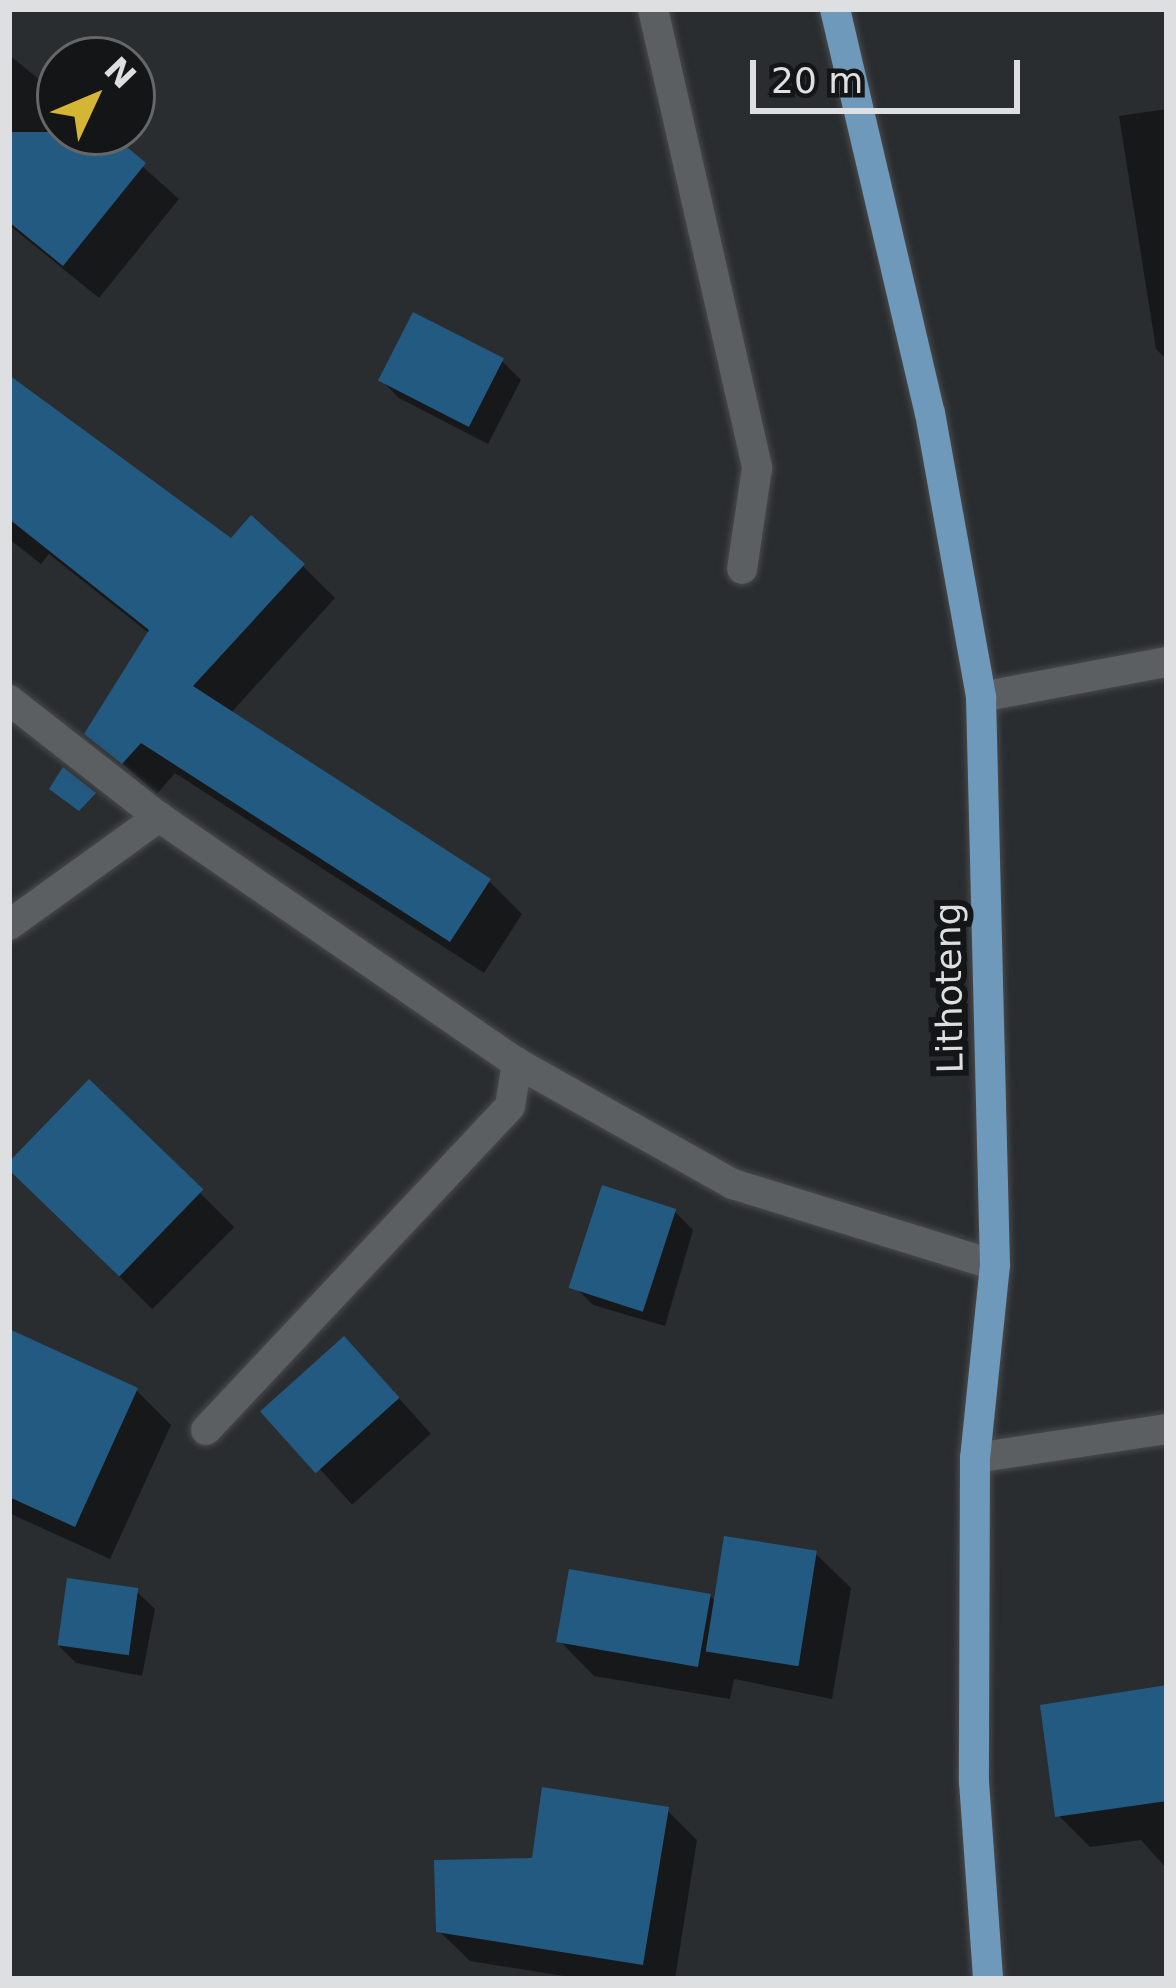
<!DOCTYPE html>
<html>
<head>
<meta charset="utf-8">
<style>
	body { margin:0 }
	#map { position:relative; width:1176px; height:1988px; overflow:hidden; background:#2a2d30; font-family:"DejaVu Sans",sans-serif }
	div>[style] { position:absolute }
	.shadow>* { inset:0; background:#0007; transform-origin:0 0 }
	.building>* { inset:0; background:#235a82; transform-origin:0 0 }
	.roads { filter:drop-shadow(0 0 3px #484a4c) drop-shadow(0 0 3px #484a4c) }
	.minor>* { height:30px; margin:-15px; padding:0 15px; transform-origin:15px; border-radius:15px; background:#5b5f62 }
	.major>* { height:30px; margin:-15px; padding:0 15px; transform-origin:15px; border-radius:15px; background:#6e99bb }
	span { translate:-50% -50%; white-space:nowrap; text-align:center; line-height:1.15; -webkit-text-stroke:12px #141517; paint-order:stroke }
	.street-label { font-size:36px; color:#dddfe1 }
	.frame { position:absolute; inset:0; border:12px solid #dddfe1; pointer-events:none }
	.north { position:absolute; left:36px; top:36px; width:120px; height:120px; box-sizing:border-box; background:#141517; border:3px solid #646668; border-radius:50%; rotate:46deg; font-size:33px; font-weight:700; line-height:48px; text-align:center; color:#dddfe1 }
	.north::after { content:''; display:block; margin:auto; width:42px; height:54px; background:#d5b534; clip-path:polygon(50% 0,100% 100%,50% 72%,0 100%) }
	.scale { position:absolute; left:750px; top:60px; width:270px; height:54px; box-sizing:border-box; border:6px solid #dddfe1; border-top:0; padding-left:15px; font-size:36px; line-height:42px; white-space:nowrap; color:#dddfe1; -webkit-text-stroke:9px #141517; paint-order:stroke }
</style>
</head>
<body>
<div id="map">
	<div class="shadow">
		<div style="clip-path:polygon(9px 55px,60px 96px,60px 132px,104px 132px,179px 199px,99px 298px,9px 225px)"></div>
		<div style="clip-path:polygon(1167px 109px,1167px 360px,1156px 349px,1119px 116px)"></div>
		<div style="clip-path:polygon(502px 361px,521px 380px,488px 444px,399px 398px,380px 379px)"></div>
		<div style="clip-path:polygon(9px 425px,231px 542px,303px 566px,335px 598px,230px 714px,489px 881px,522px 914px,484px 973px,175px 773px,157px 794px,88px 733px,150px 634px,49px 554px,41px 564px,9px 539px)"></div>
		<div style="left:90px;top:1083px;width:204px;height:116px;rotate:45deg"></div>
		<div style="clip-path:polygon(674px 1211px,693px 1230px,665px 1326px,593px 1305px,575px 1287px)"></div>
		<div style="clip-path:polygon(9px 1346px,136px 1390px,171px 1425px,110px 1559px,9px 1513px)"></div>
		<div style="left:378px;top:1375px;width:79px;height:106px;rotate:48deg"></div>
		<div style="clip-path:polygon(816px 1554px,851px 1588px,832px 1699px,734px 1679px,730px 1699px,594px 1676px,560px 1641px,710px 1596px,715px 1601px)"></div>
		<div style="clip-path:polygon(136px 1591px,155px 1609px,142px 1676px,76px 1663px,57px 1644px)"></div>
		<div style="clip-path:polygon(1167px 1688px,1167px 1869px,1141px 1840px,1090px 1847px,1058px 1815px)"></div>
		<div style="clip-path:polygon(667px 1810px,697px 1840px,675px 1979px,582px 1979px,470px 1961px,439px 1931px,534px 1861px)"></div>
	</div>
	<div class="building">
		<div style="clip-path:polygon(9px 132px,109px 132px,146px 163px,63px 266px,9px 222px)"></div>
		<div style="left:413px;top:312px;width:102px;height:77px;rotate:27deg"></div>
		<div style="clip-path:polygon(9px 375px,231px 538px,251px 515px,305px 564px,193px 686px,491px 879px,450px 942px,141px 743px,122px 764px,84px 734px,149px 630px,9px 519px)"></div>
		<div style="clip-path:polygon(63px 767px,96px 793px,79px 811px,49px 789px)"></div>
		<div style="left:89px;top:1079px;width:159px;height:121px;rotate:44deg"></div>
		<div style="left:602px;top:1185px;width:78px;height:108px;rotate:18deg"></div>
		<div style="clip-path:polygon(9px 1329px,138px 1388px,75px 1527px,9px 1497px)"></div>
		<div style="left:344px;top:1336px;width:83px;height:113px;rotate:48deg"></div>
		<div style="left:724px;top:1536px;width:94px;height:117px;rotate:9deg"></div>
		<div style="left:569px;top:1569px;width:144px;height:74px;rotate:10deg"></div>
		<div style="left:67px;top:1578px;width:72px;height:68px;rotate:8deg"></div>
		<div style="clip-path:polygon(1167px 1685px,1167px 1801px,1055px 1817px,1040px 1705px)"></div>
		<div style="clip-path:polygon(542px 1787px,669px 1807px,643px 1965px,436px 1932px,434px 1860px,532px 1858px)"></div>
	</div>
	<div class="roads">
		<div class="minor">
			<div style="left:653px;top:9px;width:471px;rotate:77.2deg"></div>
			<div style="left:757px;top:468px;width:102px;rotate:98.4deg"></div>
			<div style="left:981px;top:697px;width:189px;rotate:-10.7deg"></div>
			<div style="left:9px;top:700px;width:190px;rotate:38deg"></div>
			<div style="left:159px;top:817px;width:434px;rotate:34.5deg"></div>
			<div style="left:517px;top:1063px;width:248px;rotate:29.3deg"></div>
			<div style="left:733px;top:1184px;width:274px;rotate:17.2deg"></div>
			<div style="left:9px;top:925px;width:185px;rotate:-35.8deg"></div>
			<div style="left:206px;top:1430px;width:444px;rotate:-46.8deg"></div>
			<div style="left:510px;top:1106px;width:44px;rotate:-80.8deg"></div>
			<div style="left:975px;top:1458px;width:194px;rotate:-8.6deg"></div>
		</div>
		<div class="major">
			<div style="left:835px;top:9px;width:415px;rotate:76.8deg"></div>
			<div style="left:930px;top:413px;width:289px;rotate:79.8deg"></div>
			<div style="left:981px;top:697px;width:568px;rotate:88.59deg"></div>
			<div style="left:995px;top:1265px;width:194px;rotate:95.9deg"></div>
			<div style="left:975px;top:1458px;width:324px;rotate:90.2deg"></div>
			<div style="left:974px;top:1782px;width:197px;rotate:85.9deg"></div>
		</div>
	</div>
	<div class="street-label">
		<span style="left:949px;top:988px;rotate:-91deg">Lithoteng</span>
	</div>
	<div class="frame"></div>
	<div class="north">N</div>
	<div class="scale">20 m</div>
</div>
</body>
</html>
